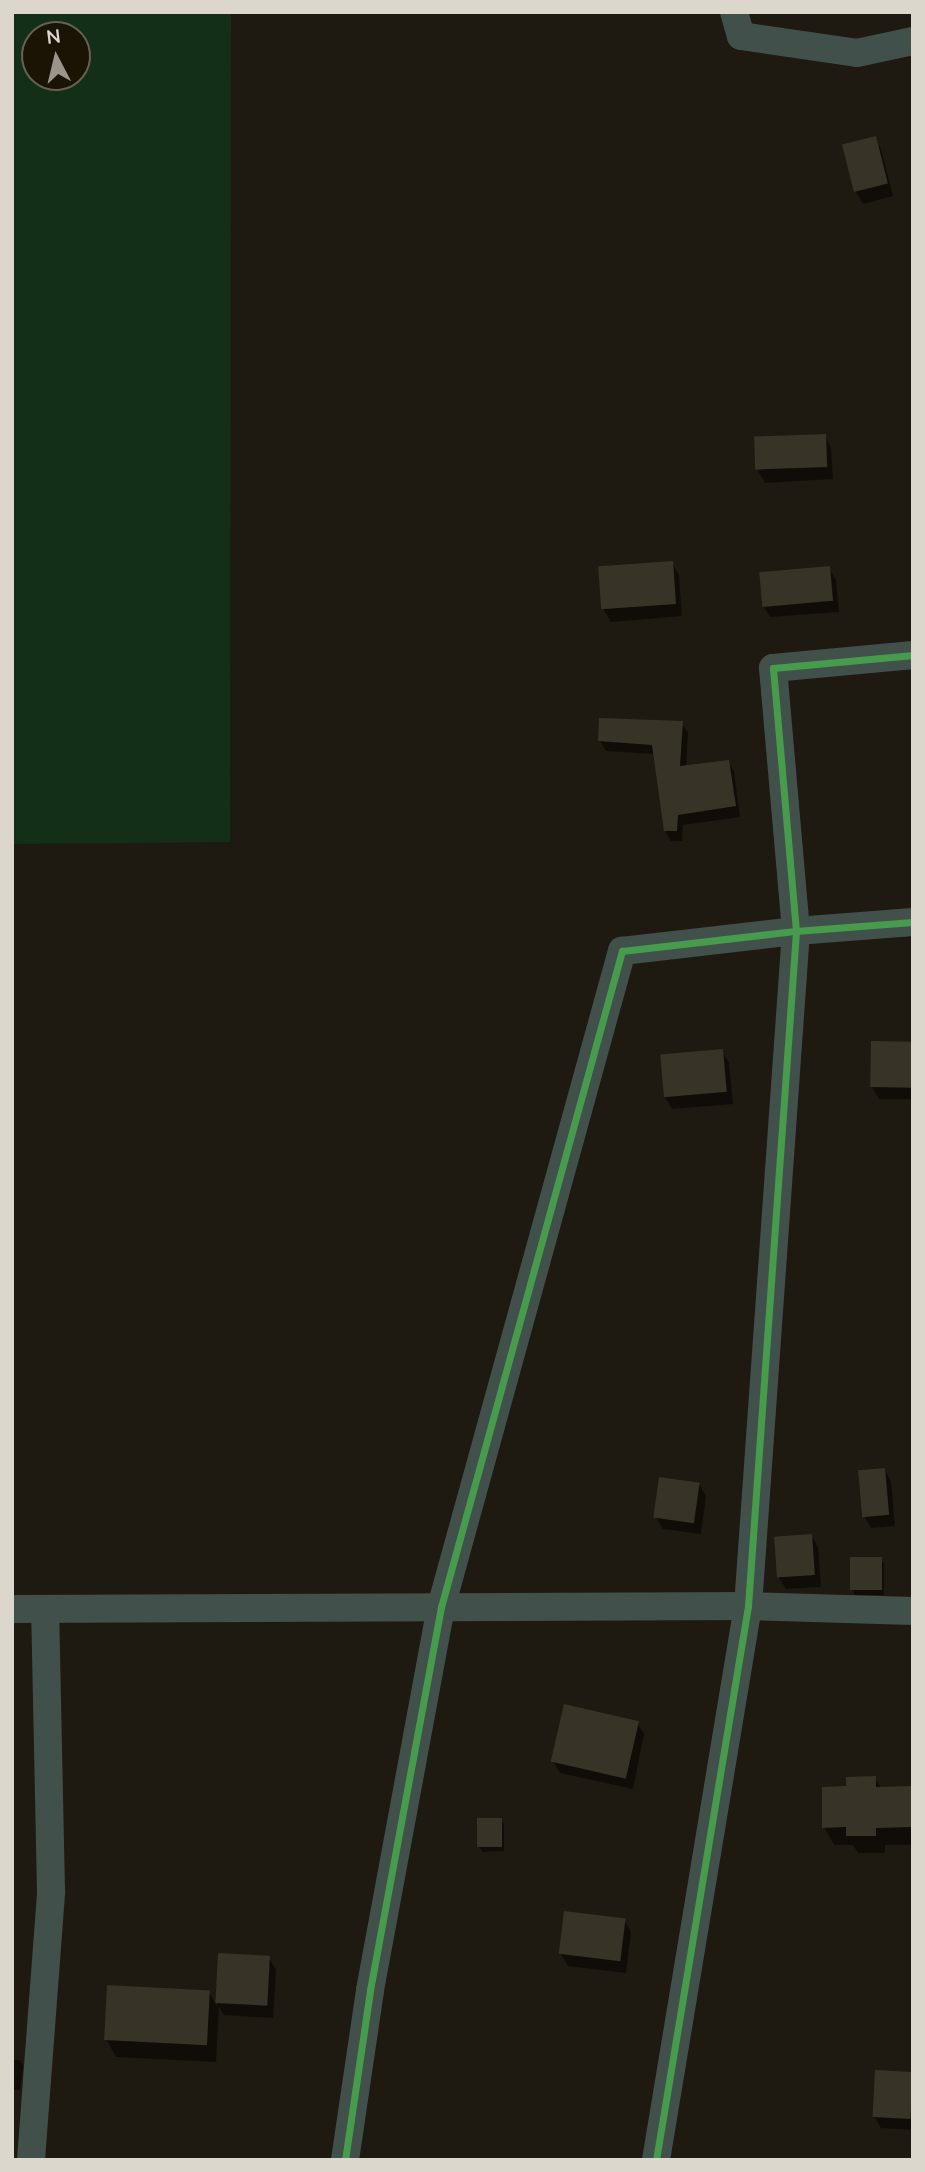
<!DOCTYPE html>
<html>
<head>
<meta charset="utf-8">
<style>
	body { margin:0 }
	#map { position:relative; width:925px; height:2172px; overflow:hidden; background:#1e1a11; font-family:"Nunito Sans",sans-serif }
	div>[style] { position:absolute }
	.green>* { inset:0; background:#142f18 }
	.shadow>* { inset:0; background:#0007 }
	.building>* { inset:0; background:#373327; transform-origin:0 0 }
	.street>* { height:28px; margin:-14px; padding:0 14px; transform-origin:14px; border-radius:14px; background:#42504b }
	.cycleway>* { height:7px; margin:-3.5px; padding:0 3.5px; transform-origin:3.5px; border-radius:3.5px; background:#469c4c }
	span { translate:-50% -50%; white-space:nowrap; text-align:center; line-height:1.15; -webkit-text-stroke:6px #1b1303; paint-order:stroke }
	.frame { position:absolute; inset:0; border:14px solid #dcd7cc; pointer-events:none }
	.north { position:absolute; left:21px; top:21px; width:70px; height:70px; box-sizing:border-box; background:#1b1303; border:2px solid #686153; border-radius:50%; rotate:353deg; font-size:19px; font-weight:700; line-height:28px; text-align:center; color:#dcd7cc }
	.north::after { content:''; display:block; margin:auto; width:24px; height:32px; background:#9a958b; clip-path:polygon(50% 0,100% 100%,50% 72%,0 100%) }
</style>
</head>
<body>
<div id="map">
	<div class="green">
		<div style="clip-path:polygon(evenodd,12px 12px,231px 12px,230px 842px,12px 844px,12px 12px,35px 35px,77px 35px,77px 77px,35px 77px,35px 35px)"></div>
	</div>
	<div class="shadow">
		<div style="clip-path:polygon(875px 138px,881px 149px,893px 196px,863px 204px,856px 192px,844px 145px)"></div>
		<div style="clip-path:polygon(825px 436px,831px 448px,833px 479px,765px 483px,758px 471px)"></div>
		<div style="clip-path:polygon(672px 563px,679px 575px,682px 616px,611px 622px,604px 610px,600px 569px)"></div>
		<div style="clip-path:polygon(829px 568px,836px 580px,839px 612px,770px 617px,763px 605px)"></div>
		<div style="clip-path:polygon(682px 723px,688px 733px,686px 767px,728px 761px,734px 772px,740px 817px,683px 825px,682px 841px,671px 841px,665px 831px,655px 754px,606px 751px,600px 741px)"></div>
		<div style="clip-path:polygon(913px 1044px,913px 1099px,879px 1099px,872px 1087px)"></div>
		<div style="clip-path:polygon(722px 1051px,729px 1063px,733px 1104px,672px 1109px,665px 1097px)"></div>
		<div style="clip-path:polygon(885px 1470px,891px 1482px,895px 1526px,871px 1528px,864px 1516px)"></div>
		<div style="clip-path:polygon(699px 1484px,706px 1496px,701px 1534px,663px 1529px,656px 1517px)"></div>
		<div style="clip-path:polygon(811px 1535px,818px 1547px,821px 1587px,786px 1589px,779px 1578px)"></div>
		<div style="clip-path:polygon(881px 1559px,884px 1564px,884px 1595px,855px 1595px,852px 1590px)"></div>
		<div style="clip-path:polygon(637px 1722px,644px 1734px,633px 1789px,560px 1773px,553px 1761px)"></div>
		<div style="clip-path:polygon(875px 1778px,881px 1788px,913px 1788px,913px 1845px,885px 1845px,885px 1853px,858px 1853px,853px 1845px,834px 1845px,824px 1827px,848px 1788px)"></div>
		<div style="clip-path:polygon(501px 1819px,504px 1825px,504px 1851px,482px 1852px,479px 1846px)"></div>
		<div style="clip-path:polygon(624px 1920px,631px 1932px,626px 1973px,568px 1966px,561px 1954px)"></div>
		<div style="clip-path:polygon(220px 1955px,269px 1958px,276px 1970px,273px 2018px,224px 2015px,219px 2007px,216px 2062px,116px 2057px,106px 2039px,209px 1992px,217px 2006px)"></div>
		<div style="clip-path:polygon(12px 2060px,20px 2060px,23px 2066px,20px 2090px,12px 2090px)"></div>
		<div style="clip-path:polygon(913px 2074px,913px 2130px,881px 2128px,874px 2116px)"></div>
	</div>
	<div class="building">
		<div style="left:876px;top:136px;width:49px;height:35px;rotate:76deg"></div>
		<div style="left:826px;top:434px;width:33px;height:72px;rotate:88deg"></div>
		<div style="left:673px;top:561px;width:43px;height:75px;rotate:86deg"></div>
		<div style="left:830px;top:566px;width:35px;height:71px;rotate:85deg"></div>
		<div style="clip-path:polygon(599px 718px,683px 721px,680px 766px,729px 760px,736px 806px,678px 815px,677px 831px,664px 831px,652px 745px,598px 741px)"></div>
		<div style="left:871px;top:1041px;width:42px;height:46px;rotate:1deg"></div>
		<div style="left:723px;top:1049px;width:43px;height:63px;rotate:85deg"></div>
		<div style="left:885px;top:1468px;width:47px;height:27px;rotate:85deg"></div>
		<div style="left:659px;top:1477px;width:41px;height:41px;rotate:8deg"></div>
		<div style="left:812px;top:1534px;width:41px;height:38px;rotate:86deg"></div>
		<div style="left:882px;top:1557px;width:33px;height:32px;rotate:90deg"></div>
		<div style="left:564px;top:1704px;width:77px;height:59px;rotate:13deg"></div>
		<div style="clip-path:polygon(876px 1776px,876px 1787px,913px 1786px,913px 1827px,876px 1828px,876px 1836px,846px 1836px,846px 1827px,822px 1828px,822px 1787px,846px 1786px,846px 1777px)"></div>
		<div style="left:477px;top:1818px;width:25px;height:29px"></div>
		<div style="left:564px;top:1911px;width:62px;height:43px;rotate:7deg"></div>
		<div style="left:218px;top:1953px;width:52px;height:50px;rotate:3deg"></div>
		<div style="left:107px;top:1985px;width:103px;height:55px;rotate:3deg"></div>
		<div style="left:875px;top:2070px;width:38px;height:47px;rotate:3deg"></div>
	</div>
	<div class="street">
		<div style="left:734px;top:12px;width:25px;rotate:74deg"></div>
		<div style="left:741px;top:36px;width:117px;rotate:8.3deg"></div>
		<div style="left:857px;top:53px;width:57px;rotate:-12.1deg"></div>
		<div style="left:12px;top:1609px;width:736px;rotate:-0.23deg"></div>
		<div style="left:748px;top:1606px;width:165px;rotate:1.7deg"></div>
		<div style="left:31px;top:2160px;width:270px;rotate:-85.7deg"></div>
		<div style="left:51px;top:1891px;width:281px;rotate:-91.2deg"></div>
		<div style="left:345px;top:2160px;width:172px;rotate:-81.6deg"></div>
		<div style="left:370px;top:1990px;width:390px;rotate:-79.5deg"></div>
		<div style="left:441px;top:1607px;width:681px;rotate:-74.58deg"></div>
		<div style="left:622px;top:951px;width:175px;rotate:-6.6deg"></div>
		<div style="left:796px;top:931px;width:117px;rotate:-4.4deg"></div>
		<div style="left:656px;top:2160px;width:562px;rotate:-80.57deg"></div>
		<div style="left:748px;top:1606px;width:677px;rotate:-85.93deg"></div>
		<div style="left:796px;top:931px;width:264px;rotate:-95deg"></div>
		<div style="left:773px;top:668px;width:141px;rotate:-5.3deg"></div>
	</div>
	<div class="cycleway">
		<div style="left:345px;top:2160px;width:172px;rotate:-81.6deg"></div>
		<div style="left:370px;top:1990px;width:390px;rotate:-79.5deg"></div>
		<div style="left:441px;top:1607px;width:681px;rotate:-74.58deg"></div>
		<div style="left:622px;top:951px;width:175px;rotate:-6.6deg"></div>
		<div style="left:796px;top:931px;width:117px;rotate:-4.4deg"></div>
		<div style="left:656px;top:2160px;width:562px;rotate:-80.57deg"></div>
		<div style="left:748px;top:1606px;width:677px;rotate:-85.93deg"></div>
		<div style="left:796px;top:931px;width:264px;rotate:-95deg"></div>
		<div style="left:773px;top:668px;width:141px;rotate:-5.3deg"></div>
	</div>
	<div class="frame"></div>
	<div class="north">N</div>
</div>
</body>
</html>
